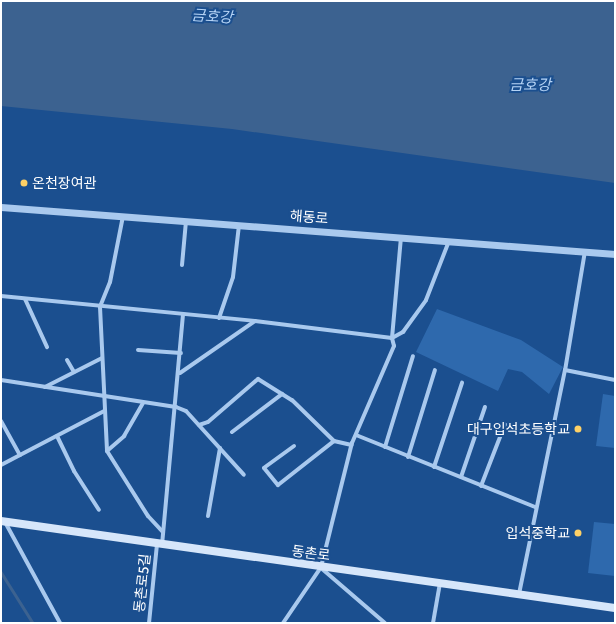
<!DOCTYPE html>
<html>
<head>
<meta charset="utf-8">
<style>
	body { margin:0 }
	#map { position:relative; width:616px; height:624px; overflow:hidden; background:#1b4f8f; font-family:Cabin,"Noto Sans KR",sans-serif }
	div>[style] { position:absolute }
	.green>* { inset:0; background:#2e69ad }
	.water>* { inset:0; background:#3c6290 }
	.stream>* { height:2.5px; margin:-1.25px; padding:0 1.25px; transform-origin:1.25px; border-radius:1.25px; background:#3c6290 }
	.minor>* { height:4px; margin:-2px; padding:0 2px; transform-origin:2px; border-radius:2px; background:#a9c9ee }
	.tertiary>* { height:7px; margin:-3.5px; padding:0 3.5px; transform-origin:3.5px; border-radius:3.5px; background:#a9c9ee }
	.secondary>* { height:8px; margin:-4px; padding:0 4px; transform-origin:4px; border-radius:4px; background:#d6e6fa }
	.dots>* { width:11px; height:11px; translate:-50% -50%; box-sizing:border-box; border:2px solid #1b4f8f; border-radius:50% }
	span { translate:-50% -50%; white-space:nowrap; text-align:center; line-height:1.15; -webkit-text-stroke:4px #1b4f8f; paint-order:stroke }
	.poi-label { font-size:14px; color:#fff }
	.left { translate:0 -50%; text-align:left }
	.right { translate:-100% -50%; text-align:right }
	.street-label { font-size:14px; color:#fff }
	.water-label { font-size:15px; color:#b5d3f5; font-style:italic }
	.frame { position:absolute; inset:0; border:2px solid #fff; pointer-events:none }
</style>
</head>
<body>
<div id="map">
	<div class="green">
		<div style="clip-path:polygon(437px 309px,521px 340px,563px 367px,549px 394px,522px 372px,508px 369px,498px 391px,416px 352px)"></div>
		<div style="clip-path:polygon(603px 394px,615px 396px,615px 448px,596px 446px)"></div>
		<div style="clip-path:polygon(594px 522px,615px 524px,615px 576px,588px 573px)"></div>
	</div>
	<div class="water">
		<div style="clip-path:polygon(1px 1px,615px 1px,615px 183px,232px 129px,1px 106px)"></div>
	</div>
	<div class="stream">
		<div style="left:1px;top:572px;width:60px;rotate:57.9deg"></div>
	</div>
	<div class="minor">
		<div style="left:123px;top:216px;width:67px;rotate:101.1deg"></div>
		<div style="left:110px;top:282px;width:27px;rotate:112deg"></div>
		<div style="left:100px;top:307px;width:144px;rotate:87.2deg"></div>
		<div style="left:107px;top:451px;width:77px;rotate:57.8deg"></div>
		<div style="left:148px;top:516px;width:22px;rotate:47deg"></div>
		<div style="left:585px;top:251px;width:121px;rotate:99.5deg"></div>
		<div style="left:565px;top:370px;width:51px;rotate:11.3deg"></div>
		<div style="left:182px;top:265px;width:44px;rotate:-84.8deg"></div>
		<div style="left:1px;top:296px;width:255px;rotate:5.6deg"></div>
		<div style="left:255px;top:321px;width:138px;rotate:7.1deg"></div>
		<div style="left:392px;top:338px;width:13px;rotate:-29deg"></div>
		<div style="left:403px;top:332px;width:39px;rotate:-54deg"></div>
		<div style="left:426px;top:300px;width:63px;rotate:-68.7deg"></div>
		<div style="left:25px;top:299px;width:53px;rotate:65.4deg"></div>
		<div style="left:219px;top:318px;width:43px;rotate:-71.1deg"></div>
		<div style="left:233px;top:277px;width:52px;rotate:-83.4deg"></div>
		<div style="left:138px;top:350px;width:43px;rotate:4deg"></div>
		<div style="left:67px;top:360px;width:14px;rotate:60deg"></div>
		<div style="left:180px;top:373px;width:91px;rotate:-34.7deg"></div>
		<div style="left:1px;top:380px;width:177px;rotate:8.8deg"></div>
		<div style="left:176px;top:407px;width:11px;rotate:22deg"></div>
		<div style="left:186px;top:411px;width:86px;rotate:47.8deg"></div>
		<div style="left:45px;top:387px;width:64px;rotate:-27deg"></div>
		<div style="left:1px;top:421px;width:39px;rotate:61deg"></div>
		<div style="left:20px;top:455px;width:95px;rotate:-27.6deg"></div>
		<div style="left:199px;top:425px;width:9px;rotate:-18deg"></div>
		<div style="left:208px;top:422px;width:66px;rotate:-40.7deg"></div>
		<div style="left:258px;top:379px;width:40px;rotate:32deg"></div>
		<div style="left:292px;top:400px;width:59px;rotate:44.3deg"></div>
		<div style="left:232px;top:432px;width:63px;rotate:-37.2deg"></div>
		<div style="left:356px;top:435px;width:193px;rotate:21.9deg"></div>
		<div style="left:57px;top:436px;width:39px;rotate:64deg"></div>
		<div style="left:74px;top:471px;width:46px;rotate:57.3deg"></div>
		<div style="left:294px;top:446px;width:37px;rotate:144deg"></div>
		<div style="left:264px;top:468px;width:22px;rotate:51deg"></div>
		<div style="left:278px;top:485px;width:71px;rotate:-38.2deg"></div>
		<div style="left:334px;top:441px;width:18px;rotate:13deg"></div>
		<div style="left:385px;top:447px;width:95px;rotate:-72.9deg"></div>
		<div style="left:107px;top:451px;width:23px;rotate:-41deg"></div>
		<div style="left:124px;top:436px;width:38px;rotate:-60deg"></div>
		<div style="left:408px;top:457px;width:91px;rotate:-72.8deg"></div>
		<div style="left:1px;top:465px;width:21px;rotate:-28deg"></div>
		<div style="left:434px;top:467px;width:89px;rotate:-71.6deg"></div>
		<div style="left:461px;top:477px;width:74px;rotate:-71.1deg"></div>
		<div style="left:481px;top:486px;width:66px;rotate:-68.8deg"></div>
		<div style="left:208px;top:516px;width:69px;rotate:-80deg"></div>
		<div style="left:5px;top:522px;width:115px;rotate:61.4deg"></div>
		<div style="left:162px;top:545px;width:231px;rotate:-84.8deg"></div>
		<div style="left:321px;top:568px;width:84px;rotate:40.7deg"></div>
		<div style="left:519px;top:594px;width:229px;rotate:-78.4deg"></div>
		<div style="left:149px;top:623px;width:79px;rotate:-84.2deg"></div>
		<div style="left:283px;top:623px;width:68px;rotate:-55.8deg"></div>
		<div style="left:321px;top:567px;width:128px;rotate:-76deg"></div>
		<div style="left:352px;top:443px;width:106px;rotate:-66.6deg"></div>
		<div style="left:394px;top:346px;width:8px;rotate:-104deg"></div>
		<div style="left:392px;top:338px;width:101px;rotate:-84.9deg"></div>
		<div style="left:433px;top:623px;width:41px;rotate:-80.1deg"></div>
	</div>
	<div class="tertiary">
		<div style="left:1px;top:207px;width:616px;rotate:4.38deg"></div>
	</div>
	<div class="secondary">
		<div style="left:1px;top:521px;width:620px;rotate:8.06deg"></div>
	</div>
	<div class="dots">
		<div style="left:24px;top:183px;background:#ffd166"></div>
		<div style="left:578px;top:429px;background:#ffd166"></div>
		<div style="left:578px;top:533px;background:#ffd166"></div>
	</div>
	<div class="poi-label">
		<span class="left" style="left:32px;top:183px">온천장여관</span>
		<span class="right" style="left:570px;top:429px">대구입석초등학교</span>
		<span class="right" style="left:570px;top:533px">입석중학교</span>
	</div>
	<div class="street-label">
		<span style="left:309px;top:217px;rotate:4deg">해동로</span>
		<span style="left:311px;top:553px;rotate:7deg">동촌로</span>
		<span style="left:142px;top:583px;rotate:-84deg">동촌로5길</span>
	</div>
	<div class="water-label">
		<span style="left:212px;top:17px;rotate:4deg">금호강</span>
		<span style="left:530px;top:86px">금호강</span>
	</div>
	<div class="frame"></div>
</div>
</body>
</html>
